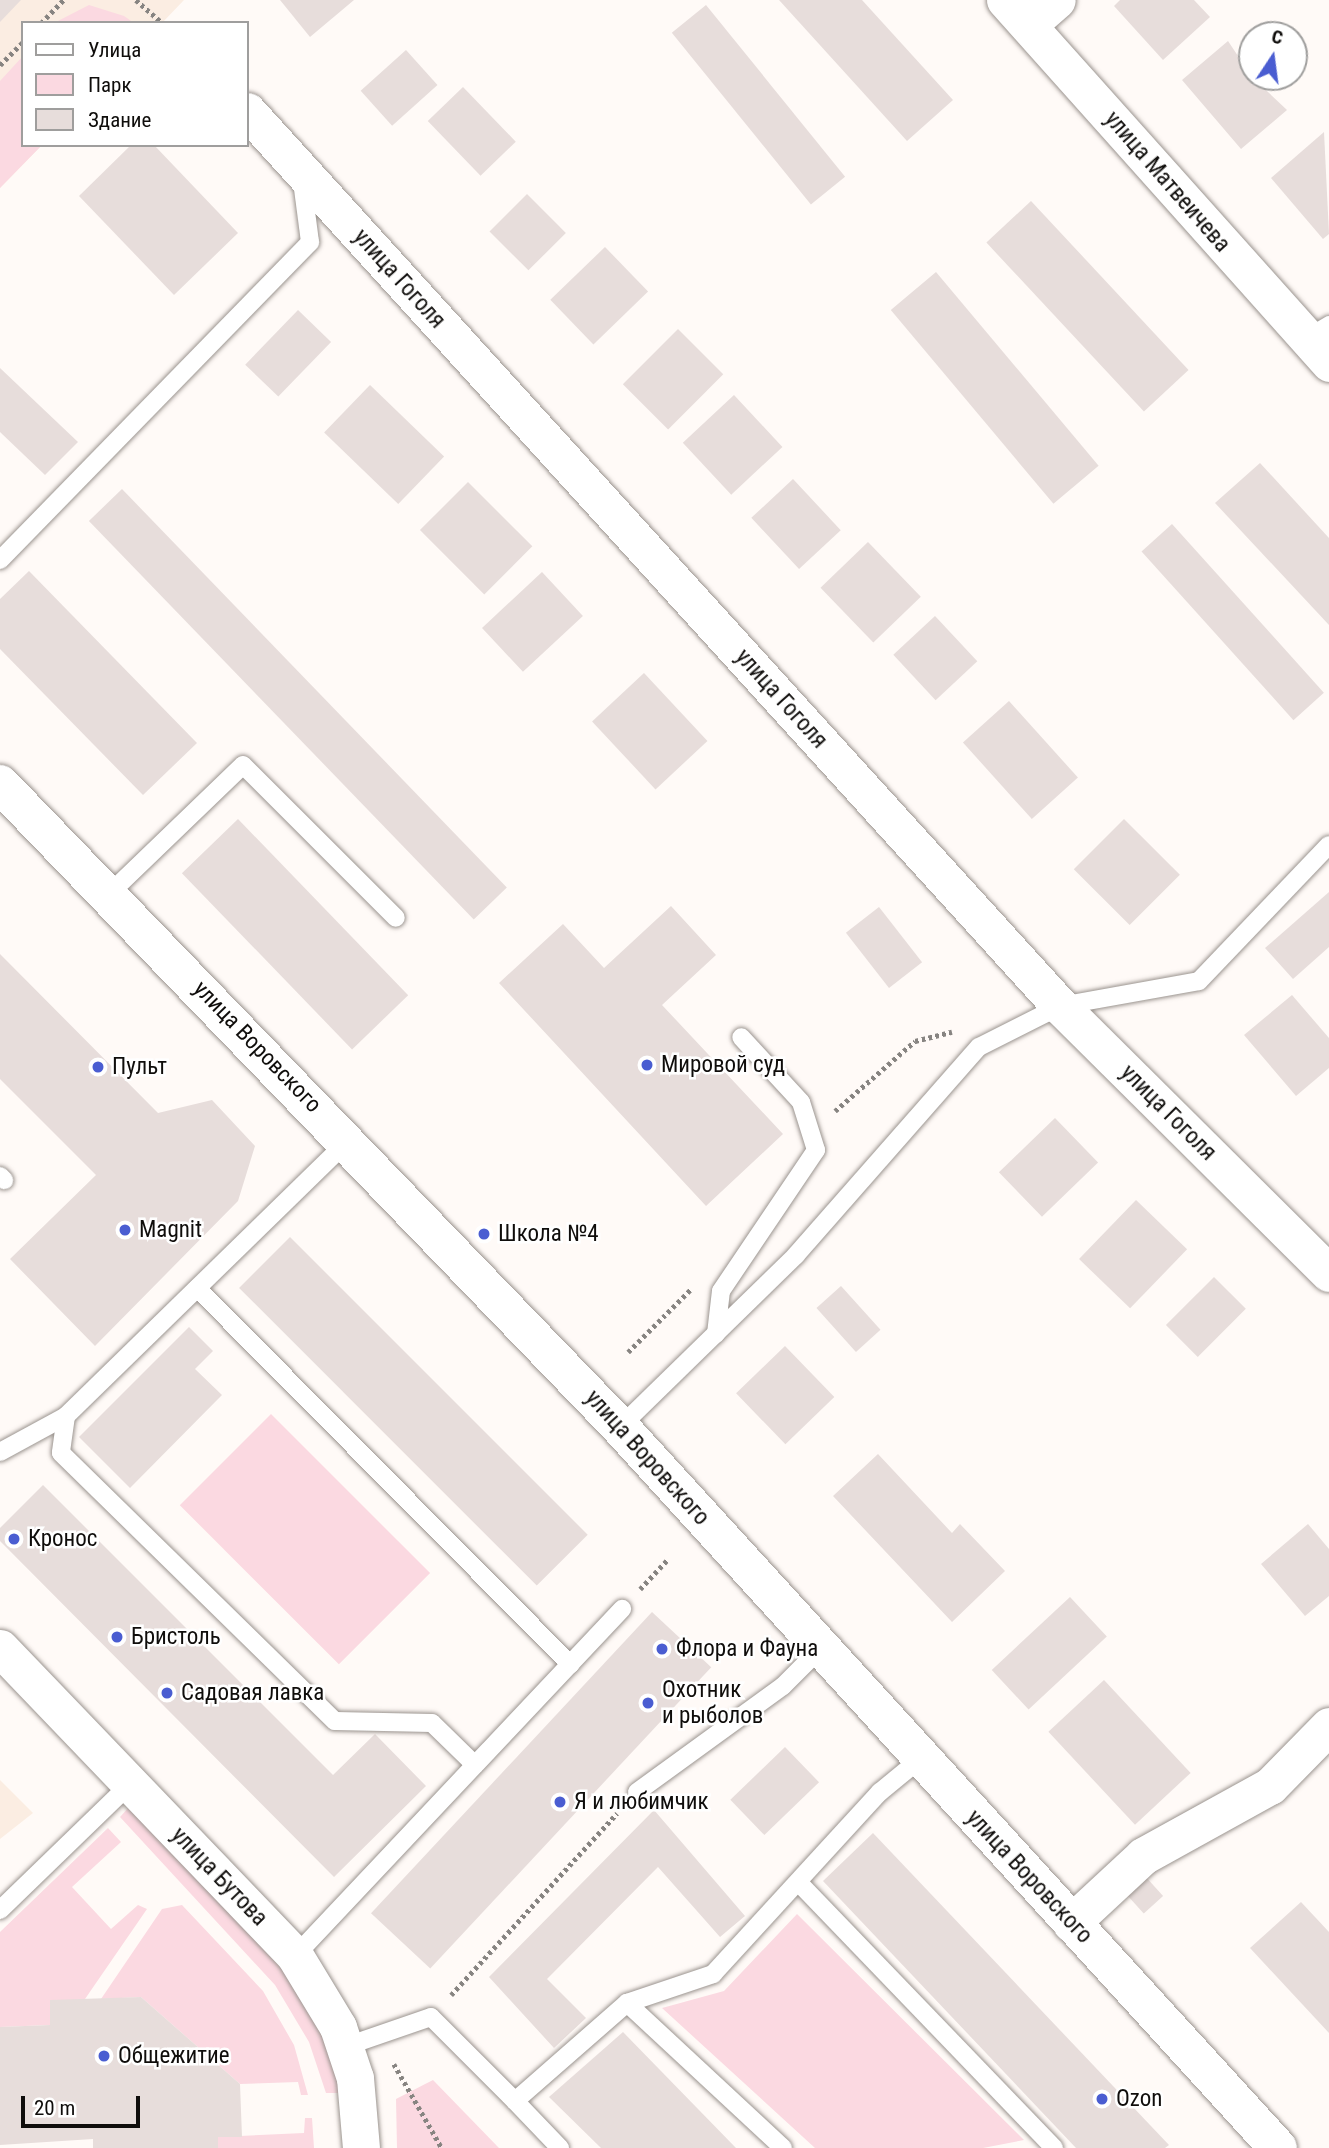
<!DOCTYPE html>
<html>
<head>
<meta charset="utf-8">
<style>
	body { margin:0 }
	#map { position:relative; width:1329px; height:2148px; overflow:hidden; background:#fffaf7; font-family:"Roboto Condensed",sans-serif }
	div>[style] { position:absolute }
	.built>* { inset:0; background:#fbede2 }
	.green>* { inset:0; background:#fbd9e1; transform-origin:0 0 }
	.building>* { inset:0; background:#e7dddb; transform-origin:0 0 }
	.path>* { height:4.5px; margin-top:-2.25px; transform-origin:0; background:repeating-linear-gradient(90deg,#878481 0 3.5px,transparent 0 7px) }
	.roads { filter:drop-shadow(0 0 2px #9b948f) drop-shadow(0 0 2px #9b948f) }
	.lane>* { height:18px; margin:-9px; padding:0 9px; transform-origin:9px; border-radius:9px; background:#fff }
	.street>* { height:37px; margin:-18.5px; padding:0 18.5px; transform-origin:18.5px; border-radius:18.5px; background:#fff }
	.secondary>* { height:38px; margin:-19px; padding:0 19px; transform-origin:19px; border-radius:19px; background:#fff }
	.dots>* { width:19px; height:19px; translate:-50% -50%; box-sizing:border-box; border:4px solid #fff; border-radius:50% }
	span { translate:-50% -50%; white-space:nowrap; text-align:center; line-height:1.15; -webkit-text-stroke:5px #fff; paint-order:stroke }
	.street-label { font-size:23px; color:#0f0d0b }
	.poi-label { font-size:23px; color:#0f0d0b }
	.left { translate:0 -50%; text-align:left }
	.legend { position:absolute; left:21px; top:21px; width:228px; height:126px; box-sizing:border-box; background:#fff; border:2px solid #9f9e9d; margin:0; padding:9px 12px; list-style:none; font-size:21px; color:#0f0d0b }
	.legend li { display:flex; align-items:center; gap:14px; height:35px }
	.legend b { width:35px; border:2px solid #9f9e9d }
	.north { position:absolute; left:1238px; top:21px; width:70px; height:70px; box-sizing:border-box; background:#fff; border:2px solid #9f9e9d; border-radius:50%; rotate:13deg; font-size:19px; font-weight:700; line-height:28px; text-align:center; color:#0f0d0b }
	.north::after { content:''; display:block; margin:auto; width:24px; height:32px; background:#4a5dd1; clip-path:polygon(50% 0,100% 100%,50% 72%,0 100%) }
	.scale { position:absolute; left:21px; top:2096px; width:119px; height:32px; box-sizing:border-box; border:4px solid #0f0d0b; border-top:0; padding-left:9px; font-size:21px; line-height:24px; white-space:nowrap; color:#0f0d0b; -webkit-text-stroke:5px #fff; paint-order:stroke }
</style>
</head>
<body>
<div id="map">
	<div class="built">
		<div style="clip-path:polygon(0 0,184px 0,162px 23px,23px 23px,23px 145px,42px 145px,0 188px)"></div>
		<div style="clip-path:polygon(0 1780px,33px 1813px,0 1839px)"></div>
	</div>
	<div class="green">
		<div style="clip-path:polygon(89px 5px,124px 16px,134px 23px,54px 23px)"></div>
		<div style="clip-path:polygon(23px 56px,23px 145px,42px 145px,0 188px,0 81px)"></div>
		<div style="left:271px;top:1414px;width:225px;height:129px;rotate:45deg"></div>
		<div style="clip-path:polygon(130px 1806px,285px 1972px,323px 2035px,341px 2093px,326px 2093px,309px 2042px,275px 1985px,120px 1817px)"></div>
		<div style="clip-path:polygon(108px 1828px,121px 1842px,72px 1887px,111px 1929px,138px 1905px,147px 1909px,85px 1999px,50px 2025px,0 2027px,0 1932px)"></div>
		<div style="clip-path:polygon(182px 1905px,263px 1991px,294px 2045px,308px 2095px,301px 2095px,298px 2082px,240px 2084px,141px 1997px,101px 1999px,162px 1909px)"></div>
		<div style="clip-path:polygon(797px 1914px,1024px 2140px,983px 2148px,815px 2148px,662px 2008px,724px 1991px)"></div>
		<div style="clip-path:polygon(433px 2080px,499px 2148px,397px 2148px,396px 2099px)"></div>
		<div style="clip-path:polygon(305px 2118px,312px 2118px,314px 2148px,218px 2148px,218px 2137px,304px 2133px)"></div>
	</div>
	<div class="building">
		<div style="clip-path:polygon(0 0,21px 0,0 22px)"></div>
		<div style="clip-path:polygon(280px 0,354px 0,310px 37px)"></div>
		<div style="clip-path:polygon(779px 0,862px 0,953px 100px,907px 141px)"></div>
		<div style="clip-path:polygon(1120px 0,1194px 0,1210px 17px,1163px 60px,1114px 6px)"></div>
		<div style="left:706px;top:5px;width:221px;height:44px;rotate:51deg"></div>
		<div style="clip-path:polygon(1228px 41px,1252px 77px,1287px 110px,1241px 149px,1182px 80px)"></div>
		<div style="left:406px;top:50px;width:47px;height:61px;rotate:48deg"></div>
		<div style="left:463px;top:87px;width:76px;height:49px;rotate:46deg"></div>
		<div style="clip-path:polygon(1324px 132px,1329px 234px,1323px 239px,1271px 178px)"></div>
		<div style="clip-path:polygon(131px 145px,154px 145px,238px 233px,174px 295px,79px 196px)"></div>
		<div style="left:527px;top:194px;width:55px;height:53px;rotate:45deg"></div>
		<div style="left:1031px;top:201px;width:231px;height:61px;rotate:47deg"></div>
		<div style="left:605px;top:247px;width:62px;height:76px;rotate:46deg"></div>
		<div style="left:936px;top:272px;width:253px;height:59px;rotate:50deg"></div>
		<div style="left:298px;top:310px;width:46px;height:76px;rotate:44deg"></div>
		<div style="left:678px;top:329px;width:64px;height:78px;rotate:45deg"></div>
		<div style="clip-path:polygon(0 368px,78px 442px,45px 475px,0 432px)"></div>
		<div style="left:370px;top:385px;width:103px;height:66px;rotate:44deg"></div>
		<div style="left:734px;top:395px;width:71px;height:70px;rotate:47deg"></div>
		<div style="clip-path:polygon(1260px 463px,1329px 538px,1329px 625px,1215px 503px)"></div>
		<div style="left:793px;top:479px;width:70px;height:57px;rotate:47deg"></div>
		<div style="left:468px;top:482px;width:91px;height:68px;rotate:45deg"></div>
		<div style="left:122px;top:489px;width:554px;height:46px;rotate:46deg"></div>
		<div style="left:1172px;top:524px;width:227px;height:41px;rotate:48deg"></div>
		<div style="left:868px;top:542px;width:76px;height:66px;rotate:46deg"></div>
		<div style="clip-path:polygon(29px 571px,197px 743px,143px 795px,0 649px,0 599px)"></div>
		<div style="left:542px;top:572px;width:60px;height:82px;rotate:47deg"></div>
		<div style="left:935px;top:616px;width:62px;height:57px;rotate:47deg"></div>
		<div style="left:644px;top:673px;width:93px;height:71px;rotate:47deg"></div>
		<div style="left:1009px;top:701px;width:103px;height:62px;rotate:48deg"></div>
		<div style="left:238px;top:819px;width:245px;height:78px;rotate:46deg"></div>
		<div style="left:1124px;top:819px;width:79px;height:71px;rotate:45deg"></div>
		<div style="clip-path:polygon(1329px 892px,1329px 947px,1293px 979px,1265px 948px)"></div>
		<div style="clip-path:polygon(671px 906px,716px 955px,662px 1005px,783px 1134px,706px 1206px,499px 983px,563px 924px,604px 968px)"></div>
		<div style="left:879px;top:907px;width:70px;height:42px;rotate:52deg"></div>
		<div style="clip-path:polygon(0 954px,158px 1113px,212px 1100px,255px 1146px,238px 1201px,95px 1346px,10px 1259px,96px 1175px,0 1079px)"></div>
		<div style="clip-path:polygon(1292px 995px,1329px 1038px,1329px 1068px,1296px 1096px,1244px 1035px)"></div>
		<div style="left:1055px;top:1118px;width:62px;height:78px;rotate:46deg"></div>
		<div style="left:1136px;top:1200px;width:71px;height:82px;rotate:44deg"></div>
		<div style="left:290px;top:1237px;width:421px;height:72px;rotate:45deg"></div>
		<div style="left:1214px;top:1277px;width:45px;height:68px;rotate:45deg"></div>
		<div style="left:841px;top:1286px;width:59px;height:33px;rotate:48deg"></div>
		<div style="clip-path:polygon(189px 1327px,213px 1351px,195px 1369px,222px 1395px,130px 1488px,79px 1437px)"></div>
		<div style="left:785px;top:1346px;width:71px;height:68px;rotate:46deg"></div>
		<div style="clip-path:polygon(878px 1454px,952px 1533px,960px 1524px,1005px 1571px,952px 1622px,833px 1496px)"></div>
		<div style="clip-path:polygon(43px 1485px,333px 1775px,375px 1734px,426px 1786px,334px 1877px,0 1541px,0 1528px)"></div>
		<div style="clip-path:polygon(1308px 1524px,1329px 1549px,1329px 1596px,1305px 1616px,1261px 1564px)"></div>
		<div style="left:1070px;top:1597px;width:54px;height:107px;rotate:47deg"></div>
		<div style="left:652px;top:1612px;width:81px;height:412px;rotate:43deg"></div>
		<div style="left:1104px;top:1680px;width:127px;height:76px;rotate:47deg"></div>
		<div style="left:785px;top:1747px;width:49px;height:76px;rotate:46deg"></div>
		<div style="clip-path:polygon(654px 1810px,745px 1916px,720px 1937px,658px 1867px,547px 1979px,586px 2018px,554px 2048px,489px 1977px)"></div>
		<div style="clip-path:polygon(873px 1833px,1169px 2145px,1165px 2148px,1076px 2148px,823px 1881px)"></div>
		<div style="left:1145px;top:1876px;width:27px;height:26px;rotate:48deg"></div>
		<div style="clip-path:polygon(1301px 1902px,1329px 1932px,1329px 2033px,1250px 1948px)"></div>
		<div style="clip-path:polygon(141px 1997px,240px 2084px,242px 2137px,218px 2137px,218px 2148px,93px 2148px,93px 2139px,0 2145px,0 2027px,50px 2025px,50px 2000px)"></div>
		<div style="clip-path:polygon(623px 2032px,736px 2148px,601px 2148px,549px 2097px)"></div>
	</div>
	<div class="path">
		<div style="left:136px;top:0;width:35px;rotate:41deg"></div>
		<div style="left:41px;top:23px;width:32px;rotate:-46deg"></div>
		<div style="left:0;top:65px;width:33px;rotate:-45deg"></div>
		<div style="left:835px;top:1111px;width:106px;rotate:-41.2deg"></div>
		<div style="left:915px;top:1041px;width:38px;rotate:-14deg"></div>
		<div style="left:628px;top:1352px;width:89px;rotate:-45deg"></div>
		<div style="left:640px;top:1589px;width:41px;rotate:-47deg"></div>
		<div style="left:451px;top:1995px;width:246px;rotate:-47.6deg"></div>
		<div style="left:394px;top:2064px;width:97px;rotate:60.3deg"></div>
	</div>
	<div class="roads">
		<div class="lane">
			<div style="left:1306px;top:339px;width:27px;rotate:-31deg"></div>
			<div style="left:0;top:560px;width:444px;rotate:-45.7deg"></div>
			<div style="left:310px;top:242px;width:62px;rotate:-97.5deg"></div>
			<div style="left:108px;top:895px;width:187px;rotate:-43.9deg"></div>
			<div style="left:243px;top:765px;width:216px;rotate:45deg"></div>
			<div style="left:0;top:1176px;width:6px;rotate:45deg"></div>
			<div style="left:197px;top:1288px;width:530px;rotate:45.23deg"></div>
			<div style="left:716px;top:1334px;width:43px;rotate:-83.4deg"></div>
			<div style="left:721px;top:1291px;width:170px;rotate:-56deg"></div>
			<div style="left:816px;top:1150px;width:50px;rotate:-107.4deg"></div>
			<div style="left:801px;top:1102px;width:88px;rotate:-132.7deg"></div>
			<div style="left:66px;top:1416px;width:37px;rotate:98deg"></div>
			<div style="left:61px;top:1453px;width:383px;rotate:44.4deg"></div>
			<div style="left:335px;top:1721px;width:97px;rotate:1.2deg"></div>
			<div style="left:432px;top:1723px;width:60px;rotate:44.3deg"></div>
			<div style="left:620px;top:1427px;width:246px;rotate:-44.3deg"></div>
			<div style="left:796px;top:1255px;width:277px;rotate:-48.7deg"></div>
			<div style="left:979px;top:1047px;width:91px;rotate:-26.8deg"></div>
			<div style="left:1060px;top:1006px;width:141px;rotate:-10.2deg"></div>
			<div style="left:1199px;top:981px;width:188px;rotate:-46.3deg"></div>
			<div style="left:0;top:1452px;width:75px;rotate:-28.6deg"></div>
			<div style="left:66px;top:1416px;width:394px;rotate:-44.3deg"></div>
			<div style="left:637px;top:1792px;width:180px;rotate:-36deg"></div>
			<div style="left:783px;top:1686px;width:52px;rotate:-45deg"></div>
			<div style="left:801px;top:1885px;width:365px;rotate:46.1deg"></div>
			<div style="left:0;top:1910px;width:180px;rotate:-44.1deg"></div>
			<div style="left:295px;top:1956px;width:477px;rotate:-46.7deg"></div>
			<div style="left:627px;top:2003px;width:91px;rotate:-18.6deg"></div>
			<div style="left:713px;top:1974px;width:247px;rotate:-47.5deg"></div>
			<div style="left:880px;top:1792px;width:52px;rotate:-39.5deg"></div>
			<div style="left:344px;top:2047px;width:92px;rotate:-19deg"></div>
			<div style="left:431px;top:2017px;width:119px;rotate:45deg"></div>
			<div style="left:515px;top:2101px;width:149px;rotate:-41.2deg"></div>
			<div style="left:627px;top:2003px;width:213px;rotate:42.9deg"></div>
			<div style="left:515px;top:2101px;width:65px;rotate:46.2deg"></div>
		</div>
		<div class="street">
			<div style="left:1005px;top:0;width:487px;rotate:48.2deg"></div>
			<div style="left:1028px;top:25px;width:38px;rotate:-41deg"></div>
			<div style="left:247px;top:111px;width:1209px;rotate:47.75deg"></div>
			<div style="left:1060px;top:1006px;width:379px;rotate:44.8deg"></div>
			<div style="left:0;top:1648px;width:426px;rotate:46.2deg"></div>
			<div style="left:295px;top:1956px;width:83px;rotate:58.8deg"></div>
			<div style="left:338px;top:2027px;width:54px;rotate:71.6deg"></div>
			<div style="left:355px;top:2078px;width:70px;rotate:85.1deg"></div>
			<div style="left:1071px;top:1923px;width:98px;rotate:-42.9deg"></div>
			<div style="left:1143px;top:1856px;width:145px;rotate:-28.9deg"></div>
			<div style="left:1270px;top:1786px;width:84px;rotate:-45.5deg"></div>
		</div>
		<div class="secondary">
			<div style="left:0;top:784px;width:893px;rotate:46.04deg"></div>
			<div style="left:620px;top:1427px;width:976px;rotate:47.62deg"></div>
		</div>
	</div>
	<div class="dots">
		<div style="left:647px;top:1065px;background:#4a5dd1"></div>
		<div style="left:98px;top:1067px;background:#4a5dd1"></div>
		<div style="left:125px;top:1230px;background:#4a5dd1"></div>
		<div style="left:484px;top:1234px;background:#4a5dd1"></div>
		<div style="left:14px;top:1539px;background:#4a5dd1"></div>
		<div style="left:117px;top:1637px;background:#4a5dd1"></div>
		<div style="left:662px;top:1649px;background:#4a5dd1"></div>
		<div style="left:167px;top:1693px;background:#4a5dd1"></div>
		<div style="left:648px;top:1703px;background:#4a5dd1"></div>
		<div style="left:560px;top:1802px;background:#4a5dd1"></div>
		<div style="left:104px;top:2056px;background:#4a5dd1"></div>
		<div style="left:1102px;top:2099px;background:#4a5dd1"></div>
	</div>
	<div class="street-label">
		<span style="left:1167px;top:182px;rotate:49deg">улица Матвеичева</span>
		<span style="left:399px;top:279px;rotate:48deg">улица Гоголя</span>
		<span style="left:781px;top:699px;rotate:48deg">улица Гоголя</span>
		<span style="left:257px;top:1047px;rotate:46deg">улица Воровского</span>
		<span style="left:1168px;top:1113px;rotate:45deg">улица Гоголя</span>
		<span style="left:647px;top:1458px;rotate:48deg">улица Воровского</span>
		<span style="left:219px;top:1877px;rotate:46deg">улица Бутова</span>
		<span style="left:1029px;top:1877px;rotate:47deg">улица Воровского</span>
	</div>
	<div class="poi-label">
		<span class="left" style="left:661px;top:1065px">Мировой суд</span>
		<span class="left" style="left:112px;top:1067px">Пульт</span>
		<span class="left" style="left:139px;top:1230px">Magnit</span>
		<span class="left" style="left:498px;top:1234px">Школа №4</span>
		<span class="left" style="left:28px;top:1539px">Кронос</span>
		<span class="left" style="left:131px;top:1637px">Бристоль</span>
		<span class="left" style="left:676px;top:1649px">Флора и Фауна</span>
		<span class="left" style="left:662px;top:1703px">Охотник<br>и рыболов</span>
		<span class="left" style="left:181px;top:1693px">Садовая лавка</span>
		<span class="left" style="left:574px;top:1802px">Я и любимчик</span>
		<span class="left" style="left:118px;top:2056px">Общежитие</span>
		<span class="left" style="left:1116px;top:2099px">Ozon</span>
	</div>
	<ul class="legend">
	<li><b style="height:9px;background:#fff"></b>Улица</li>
	<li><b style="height:19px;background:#fbd9e1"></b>Парк</li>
	<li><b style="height:19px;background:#e7dddb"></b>Здание</li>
	</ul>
	<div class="north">С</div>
	<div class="scale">20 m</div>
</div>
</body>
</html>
